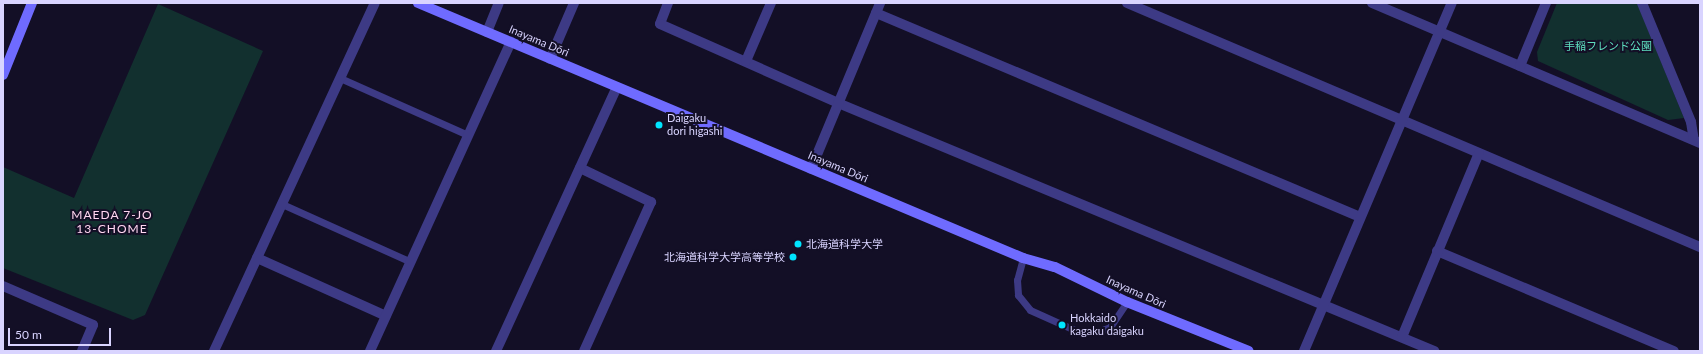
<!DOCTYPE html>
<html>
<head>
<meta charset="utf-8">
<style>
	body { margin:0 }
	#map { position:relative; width:1703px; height:354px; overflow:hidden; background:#130f26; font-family:Lato,"Noto Sans JP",sans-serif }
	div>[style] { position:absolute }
	.green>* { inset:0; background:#12302f }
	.lane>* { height:7px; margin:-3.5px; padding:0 3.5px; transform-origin:3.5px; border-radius:3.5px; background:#3d3a85 }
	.street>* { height:10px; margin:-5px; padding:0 5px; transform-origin:5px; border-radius:5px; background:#3d3a85 }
	.secondary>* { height:10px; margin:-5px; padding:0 5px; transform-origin:5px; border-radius:5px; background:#6f6bff }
	.dots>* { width:11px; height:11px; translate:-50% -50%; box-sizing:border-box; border:2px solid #130f26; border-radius:50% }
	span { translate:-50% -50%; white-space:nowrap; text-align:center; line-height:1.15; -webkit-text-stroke:4px #130f26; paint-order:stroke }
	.street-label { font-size:11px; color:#d9d4ff }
	.park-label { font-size:11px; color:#5fe0c0 }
	.poi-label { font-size:11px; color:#d9d4ff }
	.left { translate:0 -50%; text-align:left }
	.right { translate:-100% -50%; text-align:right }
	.neighbourhood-label { font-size:12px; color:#ffd6f0; letter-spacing:1px }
	.frame { position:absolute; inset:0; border:4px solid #d9d4ff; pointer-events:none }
	.scale { position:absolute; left:8px; top:328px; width:103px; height:18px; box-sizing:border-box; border:2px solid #d9d4ff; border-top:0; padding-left:5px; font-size:12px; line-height:14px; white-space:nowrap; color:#d9d4ff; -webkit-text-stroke:3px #130f26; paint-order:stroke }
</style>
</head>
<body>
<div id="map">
	<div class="green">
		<div style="clip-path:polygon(1557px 3px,1637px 3px,1684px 118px,1668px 120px,1538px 61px,1537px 52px)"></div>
		<div style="clip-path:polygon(158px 4px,263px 51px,145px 315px,133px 320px,3px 268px,3px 167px,74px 198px)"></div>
	</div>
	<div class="lane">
		<div style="left:340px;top:78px;width:140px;rotate:24deg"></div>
		<div style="left:282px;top:204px;width:141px;rotate:24.2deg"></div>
		<div style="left:1023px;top:258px;width:23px;rotate:105deg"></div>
		<div style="left:1017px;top:280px;width:15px;rotate:86deg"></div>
		<div style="left:1018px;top:295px;width:19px;rotate:51deg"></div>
		<div style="left:1030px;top:310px;width:51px;rotate:24.1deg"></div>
		<div style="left:1077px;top:331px;width:20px;rotate:3deg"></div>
		<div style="left:1097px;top:332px;width:14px;rotate:-21deg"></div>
		<div style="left:1110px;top:327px;width:30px;rotate:-56deg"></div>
	</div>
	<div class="street">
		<div style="left:668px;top:3px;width:22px;rotate:111deg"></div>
		<div style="left:660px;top:24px;width:195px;rotate:23.9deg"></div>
		<div style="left:838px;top:103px;width:646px;rotate:22.59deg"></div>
		<div style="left:1127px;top:3px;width:623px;rotate:23.07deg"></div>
		<div style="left:1372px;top:3px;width:357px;rotate:23.1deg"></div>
		<div style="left:1642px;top:3px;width:129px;rotate:67.6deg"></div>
		<div style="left:1691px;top:122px;width:18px;rotate:81deg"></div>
		<div style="left:876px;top:13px;width:525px;rotate:22.85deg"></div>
		<div style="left:487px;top:32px;width:31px;rotate:-68deg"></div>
		<div style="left:550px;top:59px;width:61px;rotate:-66.8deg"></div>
		<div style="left:746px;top:61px;width:63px;rotate:-66.7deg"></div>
		<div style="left:1520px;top:66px;width:68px;rotate:-67.6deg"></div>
		<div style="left:580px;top:168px;width:79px;rotate:25.6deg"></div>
		<div style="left:651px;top:202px;width:163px;rotate:114.2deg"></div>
		<div style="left:811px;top:169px;width:180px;rotate:-67.4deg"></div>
		<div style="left:1437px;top:251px;width:257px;rotate:22.9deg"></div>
		<div style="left:257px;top:258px;width:141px;rotate:24.2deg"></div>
		<div style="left:3px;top:286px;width:98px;rotate:23.4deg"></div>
		<div style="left:93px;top:325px;width:28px;rotate:113deg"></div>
		<div style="left:1402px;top:337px;width:199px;rotate:-67.3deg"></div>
		<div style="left:214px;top:351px;width:383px;rotate:-65.2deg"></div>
		<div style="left:370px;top:351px;width:340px;rotate:-65.5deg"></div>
		<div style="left:496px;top:351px;width:290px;rotate:-65.4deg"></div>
		<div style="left:1304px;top:351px;width:378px;rotate:-67deg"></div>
	</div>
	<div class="secondary">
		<div style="left:418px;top:3px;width:657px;rotate:22.85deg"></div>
		<div style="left:1023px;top:258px;width:33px;rotate:16deg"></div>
		<div style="left:1055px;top:267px;width:80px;rotate:25.9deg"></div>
		<div style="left:1127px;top:302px;width:131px;rotate:21.9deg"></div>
		<div style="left:3px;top:75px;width:78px;rotate:-68.1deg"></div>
	</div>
	<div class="dots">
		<div style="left:659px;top:125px;background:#00e5ff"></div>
		<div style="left:798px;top:244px;background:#00e5ff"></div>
		<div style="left:793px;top:257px;background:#00e5ff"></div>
		<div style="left:1062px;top:325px;background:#00e5ff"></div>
	</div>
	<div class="street-label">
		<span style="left:539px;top:41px;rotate:23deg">Inayama Dōri</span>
		<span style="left:838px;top:167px;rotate:23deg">Inayama Dōri</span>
		<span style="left:1136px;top:292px;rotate:24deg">Inayama Dōri</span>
	</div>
	<div class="park-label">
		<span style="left:1608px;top:46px">手稲フレンド公園</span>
	</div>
	<div class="poi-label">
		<span class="left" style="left:667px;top:125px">Daigaku<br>dori higashi</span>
		<span class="left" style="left:806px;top:244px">北海道科学大学</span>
		<span class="right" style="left:785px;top:257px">北海道科学大学高等学校</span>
		<span class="left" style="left:1070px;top:325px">Hokkaido<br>kagaku daigaku</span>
	</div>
	<div class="neighbourhood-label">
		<span style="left:112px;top:222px">MAEDA 7-JO<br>13-CHOME</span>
	</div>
	<div class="frame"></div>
	<div class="scale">50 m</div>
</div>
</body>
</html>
